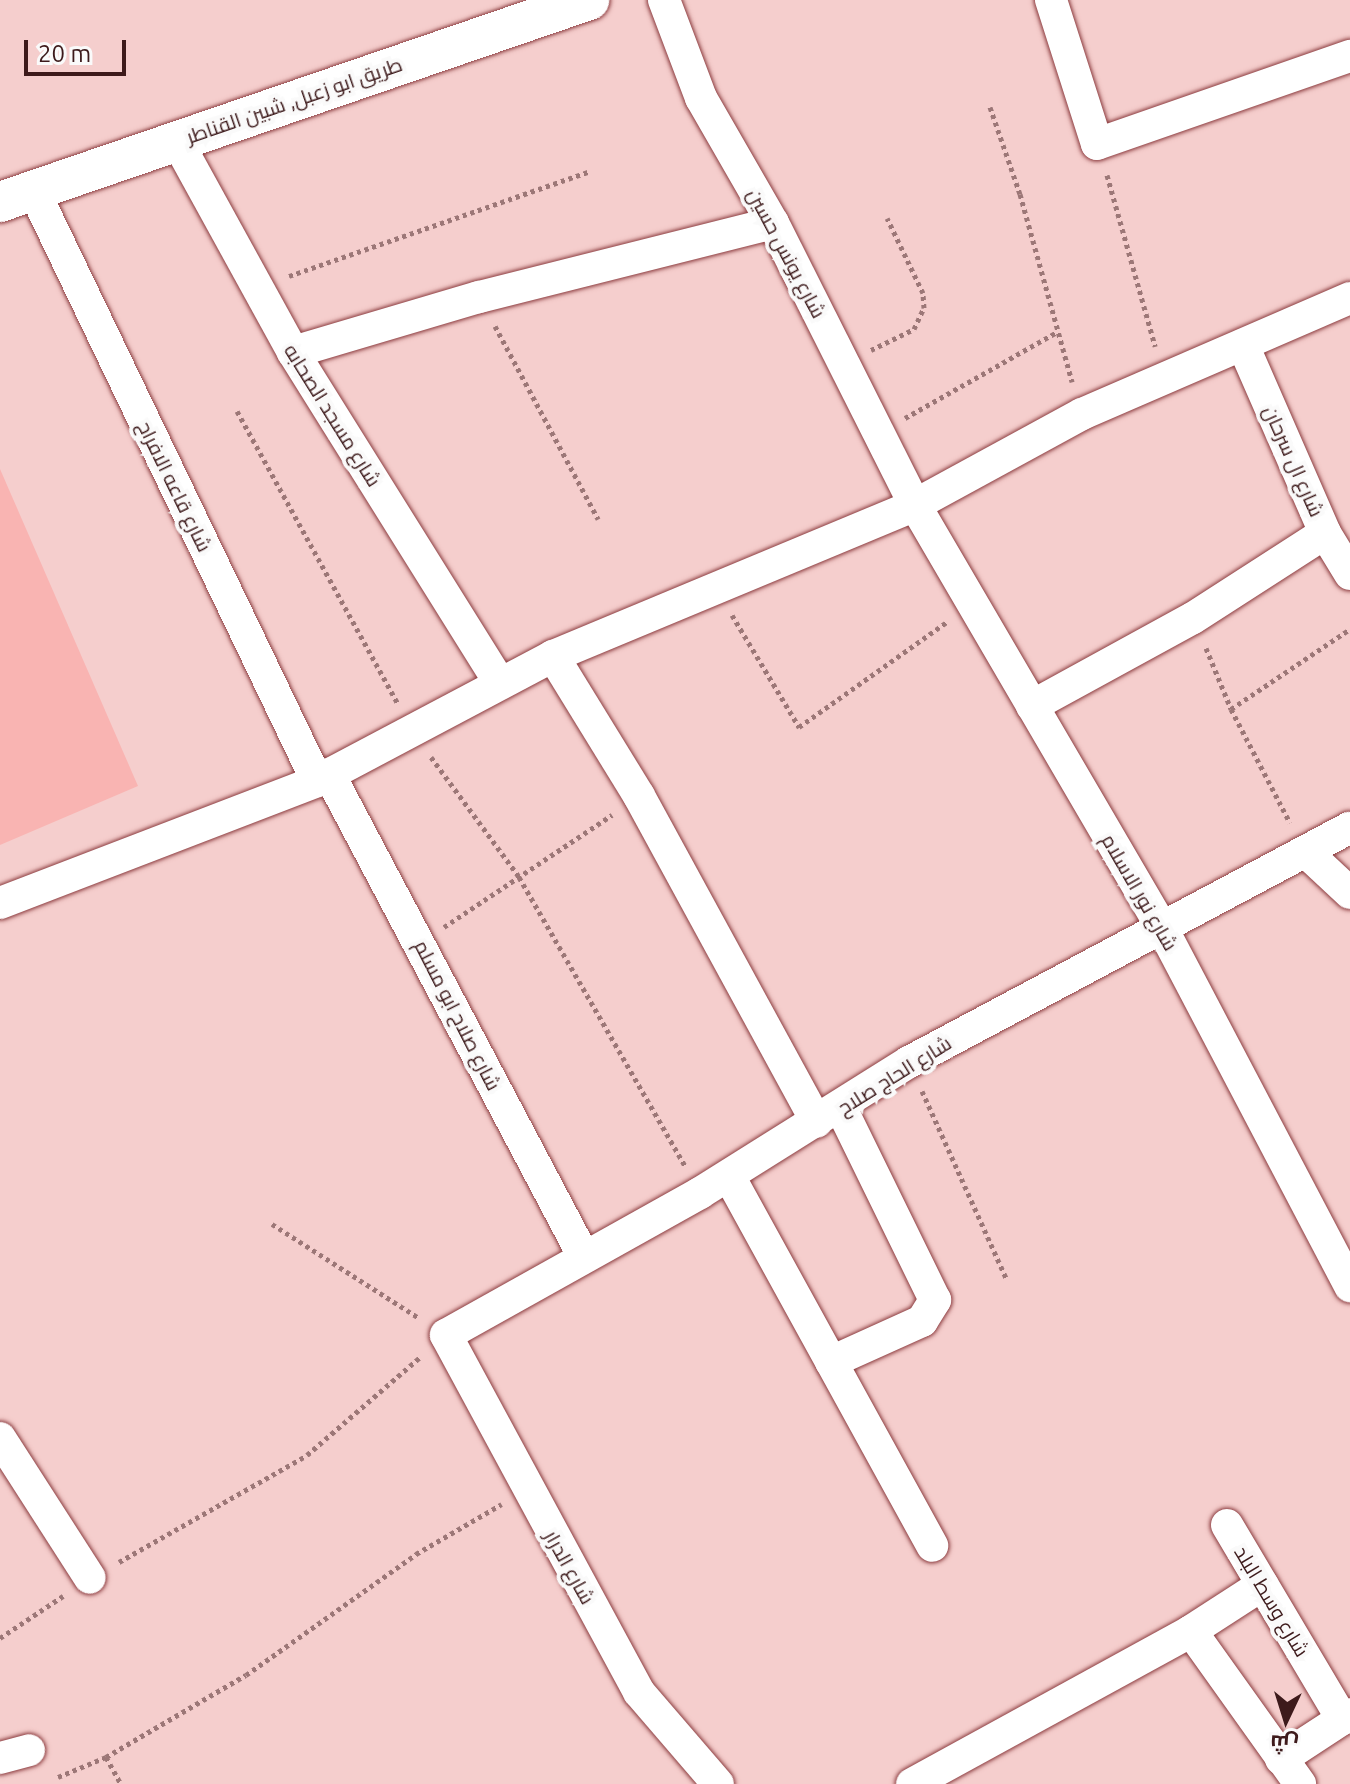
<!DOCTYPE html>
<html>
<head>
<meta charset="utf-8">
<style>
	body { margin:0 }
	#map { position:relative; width:1350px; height:1784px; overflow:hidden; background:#f5cecd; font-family:Ubuntu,Cairo,sans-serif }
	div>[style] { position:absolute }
	.green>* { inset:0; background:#f9b4b2 }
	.path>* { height:5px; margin-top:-2.5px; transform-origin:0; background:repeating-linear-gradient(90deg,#9c7777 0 4px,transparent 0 8px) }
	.roads { filter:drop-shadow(0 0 2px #8c3c3f) drop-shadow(0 0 2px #8c3c3f) }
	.minor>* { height:32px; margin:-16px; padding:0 16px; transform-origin:16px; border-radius:16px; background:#fff }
	.tertiary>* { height:40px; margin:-20px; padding:0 20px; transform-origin:20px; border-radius:20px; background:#fff }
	span { translate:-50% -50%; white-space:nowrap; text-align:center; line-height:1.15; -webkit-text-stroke:8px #fafafa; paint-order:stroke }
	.street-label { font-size:20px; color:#3d1a1b }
	.north { position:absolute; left:1246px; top:1680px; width:80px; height:80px; -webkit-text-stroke:6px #fafafa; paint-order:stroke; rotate:184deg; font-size:22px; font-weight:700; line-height:32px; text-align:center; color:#3d1a1b }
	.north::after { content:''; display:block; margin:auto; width:28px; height:36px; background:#3d1a1b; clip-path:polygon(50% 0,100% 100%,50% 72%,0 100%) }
	.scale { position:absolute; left:24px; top:40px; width:102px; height:36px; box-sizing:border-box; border:4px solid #3d1a1b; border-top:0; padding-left:10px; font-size:24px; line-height:28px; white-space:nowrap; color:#3d1a1b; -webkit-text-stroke:6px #fafafa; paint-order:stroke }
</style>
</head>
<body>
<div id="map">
	<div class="green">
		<div style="clip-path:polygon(0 469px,138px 786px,0 845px)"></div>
	</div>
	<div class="path">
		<div style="left:990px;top:107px;width:92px;rotate:71deg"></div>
		<div style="left:1020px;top:194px;width:195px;rotate:74.5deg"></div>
		<div style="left:1107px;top:175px;width:178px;rotate:74.3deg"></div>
		<div style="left:289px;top:276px;width:319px;rotate:-19.2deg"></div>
		<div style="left:495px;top:326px;width:219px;rotate:61.9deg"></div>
		<div style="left:871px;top:350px;width:48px;rotate:-26deg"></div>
		<div style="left:914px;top:329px;width:23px;rotate:-65deg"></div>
		<div style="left:924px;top:308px;width:15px;rotate:-94deg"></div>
		<div style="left:923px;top:293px;width:83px;rotate:-115.6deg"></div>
		<div style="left:237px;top:411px;width:334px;rotate:61.2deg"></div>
		<div style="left:905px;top:418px;width:175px;rotate:-29.5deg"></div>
		<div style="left:732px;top:615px;width:131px;rotate:59.1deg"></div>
		<div style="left:799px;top:727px;width:183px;rotate:-35.4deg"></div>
		<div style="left:1206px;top:648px;width:66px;rotate:67.7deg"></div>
		<div style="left:1231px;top:709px;width:128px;rotate:62.6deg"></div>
		<div style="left:1231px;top:709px;width:143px;rotate:-33.9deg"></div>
		<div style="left:431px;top:757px;width:149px;rotate:53.7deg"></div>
		<div style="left:519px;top:877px;width:333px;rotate:60.1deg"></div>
		<div style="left:444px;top:927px;width:202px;rotate:-33.7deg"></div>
		<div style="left:922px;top:1091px;width:207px;rotate:65.8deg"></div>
		<div style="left:272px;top:1224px;width:174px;rotate:32.6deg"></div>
		<div style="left:119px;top:1562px;width:216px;rotate:-29.6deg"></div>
		<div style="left:307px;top:1455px;width:150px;rotate:-40.9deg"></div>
		<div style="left:0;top:1638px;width:76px;rotate:-33.7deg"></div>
		<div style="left:106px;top:1757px;width:31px;rotate:61deg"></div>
		<div style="left:58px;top:1777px;width:52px;rotate:-22.6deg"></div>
		<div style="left:106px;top:1757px;width:162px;rotate:-30.4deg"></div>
		<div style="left:246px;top:1675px;width:209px;rotate:-35.4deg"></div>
		<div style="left:416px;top:1554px;width:99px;rotate:-30.2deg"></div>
	</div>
	<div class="roads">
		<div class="minor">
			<div style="left:664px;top:0;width:105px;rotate:69.3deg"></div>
			<div style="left:701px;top:98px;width:144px;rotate:60.1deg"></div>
			<div style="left:773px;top:223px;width:316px;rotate:63.3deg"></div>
			<div style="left:915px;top:505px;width:488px;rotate:59.7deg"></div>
			<div style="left:1161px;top:926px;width:407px;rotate:62.3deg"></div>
			<div style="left:1051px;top:0;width:151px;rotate:72.3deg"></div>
			<div style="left:1097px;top:144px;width:268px;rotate:-19.2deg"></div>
			<div style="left:177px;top:141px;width:241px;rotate:61.2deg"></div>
			<div style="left:293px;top:352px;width:389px;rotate:58deg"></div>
			<div style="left:34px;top:191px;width:654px;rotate:64.37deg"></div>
			<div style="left:1243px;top:345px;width:205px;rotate:66.4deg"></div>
			<div style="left:1325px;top:533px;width:48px;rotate:58.6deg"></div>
			<div style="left:293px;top:352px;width:194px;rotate:-16.5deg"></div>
			<div style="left:479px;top:297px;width:303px;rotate:-14.1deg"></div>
			<div style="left:553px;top:656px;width:164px;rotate:58.4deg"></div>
			<div style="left:639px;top:796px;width:371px;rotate:61.4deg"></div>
			<div style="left:1032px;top:706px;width:183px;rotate:-28.7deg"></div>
			<div style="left:1193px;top:618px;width:157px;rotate:-32.8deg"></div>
			<div style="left:329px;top:774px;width:546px;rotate:62.17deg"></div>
			<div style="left:1306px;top:852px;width:60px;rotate:43deg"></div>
			<div style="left:0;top:903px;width:340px;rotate:-21deg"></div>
			<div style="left:317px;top:781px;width:267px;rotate:-27.9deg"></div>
			<div style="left:553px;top:656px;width:392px;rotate:-22.6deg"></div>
			<div style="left:915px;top:505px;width:190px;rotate:-28.6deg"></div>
			<div style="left:1082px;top:414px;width:292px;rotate:-23.4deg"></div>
			<div style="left:729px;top:1176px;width:422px;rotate:61.2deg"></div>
			<div style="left:831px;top:1362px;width:100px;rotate:-24.3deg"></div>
			<div style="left:922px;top:1321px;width:25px;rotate:-58deg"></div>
			<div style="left:935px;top:1300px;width:214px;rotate:-116.1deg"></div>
			<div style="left:0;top:1438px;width:166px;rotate:57.3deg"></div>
			<div style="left:1227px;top:1525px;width:226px;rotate:59.3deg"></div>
			<div style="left:1191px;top:1631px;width:188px;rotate:54.5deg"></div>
			<div style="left:0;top:1758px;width:30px;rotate:-15deg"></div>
			<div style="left:1281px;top:1759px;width:82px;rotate:-33.1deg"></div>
			<div style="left:718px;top:1784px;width:121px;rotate:-130.7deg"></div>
			<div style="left:639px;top:1692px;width:406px;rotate:-118.4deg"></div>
			<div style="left:446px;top:1335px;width:291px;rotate:-29.2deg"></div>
			<div style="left:700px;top:1193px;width:247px;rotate:-32.1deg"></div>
			<div style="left:909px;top:1062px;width:499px;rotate:-28deg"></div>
			<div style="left:912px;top:1784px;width:318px;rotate:-28.7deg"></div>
			<div style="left:1191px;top:1631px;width:85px;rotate:-32.9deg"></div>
		</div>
		<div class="tertiary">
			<div style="left:0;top:202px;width:623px;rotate:-18.93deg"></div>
		</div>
	</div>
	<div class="street-label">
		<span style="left:294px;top:100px;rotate:-19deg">طريق ابو زعبل, شبين القناطر</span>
		<span style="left:787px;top:253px;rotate:62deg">شارع يونس حسين</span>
		<span style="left:333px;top:415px;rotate:58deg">شارع مسجد الصحابه</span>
		<span style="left:1294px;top:461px;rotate:66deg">شارع ال سرحان</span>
		<span style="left:175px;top:486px;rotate:64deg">شارع قاعه الافراح</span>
		<span style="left:1140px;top:892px;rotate:60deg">شارع نور الاسلام</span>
		<span style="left:458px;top:1015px;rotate:63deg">شارع صلاح ابو مسلم</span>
		<span style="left:894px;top:1075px;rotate:-32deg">شارع الحاج صلاح</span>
		<span style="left:570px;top:1567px;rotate:61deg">شارع الدرار</span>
		<span style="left:1272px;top:1601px;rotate:59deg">شارع وسط البلد</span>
	</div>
	<div class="north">ش</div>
	<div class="scale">20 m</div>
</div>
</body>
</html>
